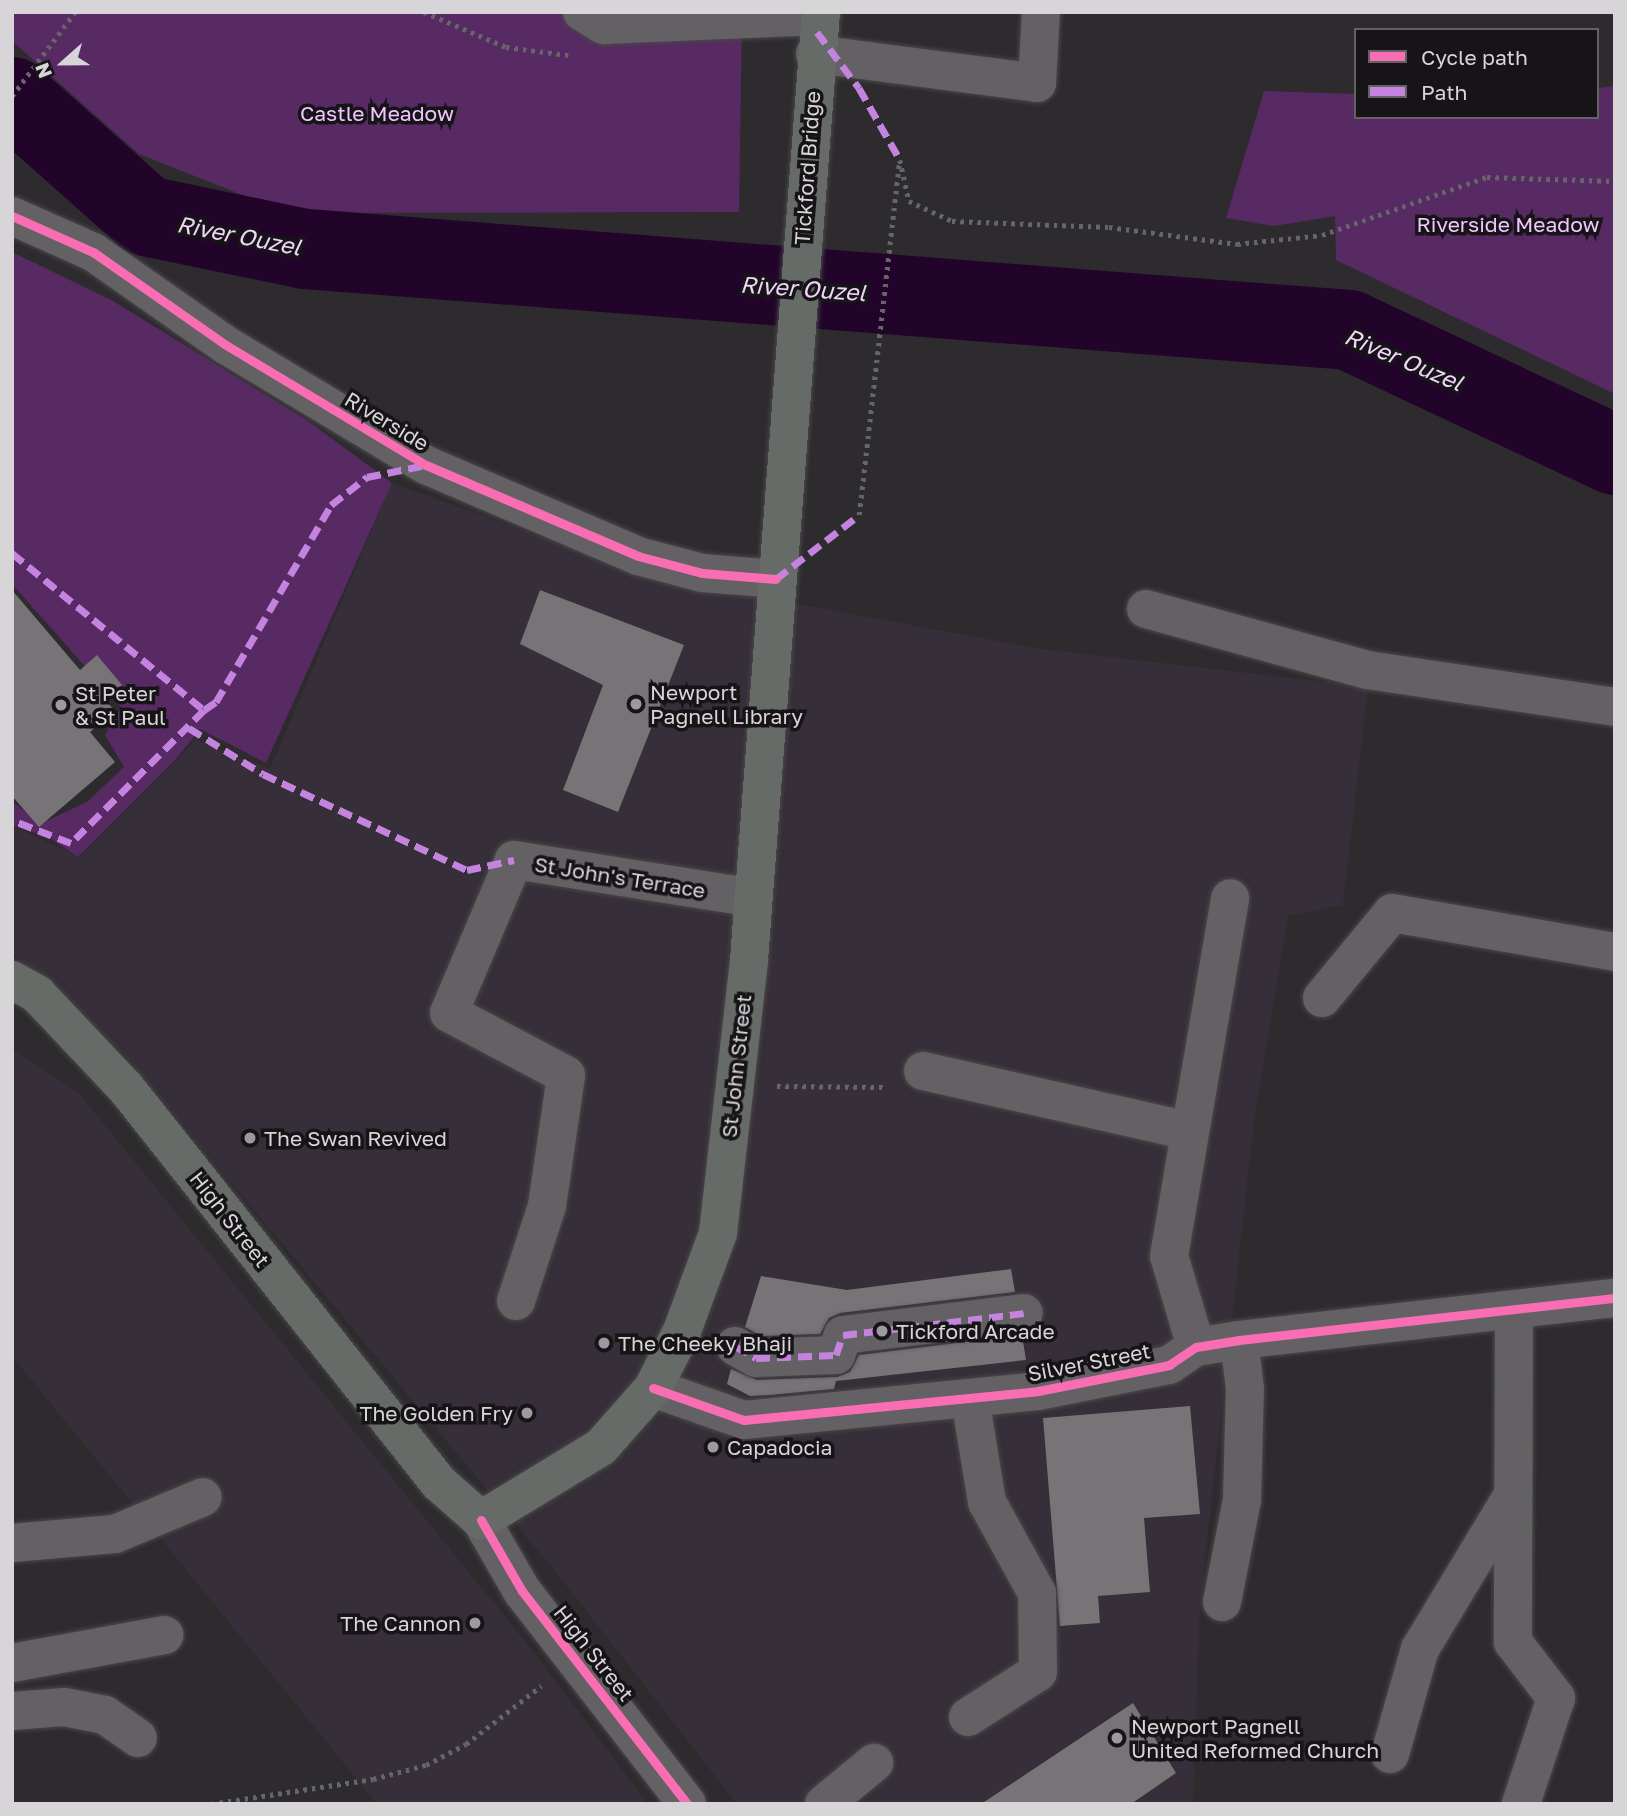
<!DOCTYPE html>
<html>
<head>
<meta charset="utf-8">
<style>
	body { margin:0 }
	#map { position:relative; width:1627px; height:1816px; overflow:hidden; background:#2e2b2f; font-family:"Golos Text",sans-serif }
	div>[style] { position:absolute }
	.built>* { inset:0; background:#362e38 }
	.green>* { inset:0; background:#572a63 }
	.river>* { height:80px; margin:-40px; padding:0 40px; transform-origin:40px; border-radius:40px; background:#22042b }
	.building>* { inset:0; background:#777477 }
	.path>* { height:4.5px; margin-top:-2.25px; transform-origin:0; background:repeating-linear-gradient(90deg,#666567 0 3.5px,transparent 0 8.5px) }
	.roads { filter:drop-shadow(0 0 2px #494749) drop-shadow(0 0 2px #494749) }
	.minor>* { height:38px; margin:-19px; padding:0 19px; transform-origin:19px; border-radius:19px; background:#636164 }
	.major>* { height:38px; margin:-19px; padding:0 19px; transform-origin:19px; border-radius:19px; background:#676b67 }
	.quiet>* { height:7px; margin-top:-3.5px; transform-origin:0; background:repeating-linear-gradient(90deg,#c483df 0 14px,transparent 0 21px) }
	.cycleway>* { height:9px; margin:-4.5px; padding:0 4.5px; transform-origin:4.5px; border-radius:4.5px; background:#f96db3 }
	.dots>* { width:19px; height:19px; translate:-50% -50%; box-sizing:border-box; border:4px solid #161416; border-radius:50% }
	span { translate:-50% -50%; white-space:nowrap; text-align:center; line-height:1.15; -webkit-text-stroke:7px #161416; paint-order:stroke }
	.park-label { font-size:21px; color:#f1c5fe }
	.street-label { font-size:21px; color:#d8d5d9 }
	.poi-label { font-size:21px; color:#d8d5d9 }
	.left { translate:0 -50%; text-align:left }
	.right { translate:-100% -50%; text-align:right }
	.water-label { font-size:23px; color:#f2d4fa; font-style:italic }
	.frame { position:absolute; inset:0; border:14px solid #d8d5d9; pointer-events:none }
	.legend { position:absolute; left:1354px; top:28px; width:245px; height:91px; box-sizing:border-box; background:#161416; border:2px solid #646164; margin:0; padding:9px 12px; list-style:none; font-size:21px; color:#d8d5d9 }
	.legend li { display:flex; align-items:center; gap:14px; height:35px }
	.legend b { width:35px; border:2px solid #646164 }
	.north { position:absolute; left:28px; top:28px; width:70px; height:70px; -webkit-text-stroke:5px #161416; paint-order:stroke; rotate:249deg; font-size:19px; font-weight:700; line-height:28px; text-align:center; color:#d8d5d9 }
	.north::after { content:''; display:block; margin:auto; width:24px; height:32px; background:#d8d5d9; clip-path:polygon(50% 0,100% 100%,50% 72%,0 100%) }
</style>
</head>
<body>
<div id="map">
	<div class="built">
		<div style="clip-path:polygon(392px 483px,656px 578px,1041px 649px,1368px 687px,1343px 905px,1288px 916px,1255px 1113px,1200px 1604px,1193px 1804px,737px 1804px,552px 1567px,127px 1058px,12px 953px,12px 826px,80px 857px,196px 740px,270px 769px)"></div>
		<div style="clip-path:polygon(12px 1049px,78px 1092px,533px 1651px,648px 1804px,377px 1804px,12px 1356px)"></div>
	</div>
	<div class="green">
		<div style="clip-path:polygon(12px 12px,742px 12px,739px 212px,288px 213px,139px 154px,12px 41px)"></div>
		<div style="clip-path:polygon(1615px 86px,1615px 394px,1336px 260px,1335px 216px,1274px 226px,1226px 218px,1264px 91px,1356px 94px,1356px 117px,1597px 117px,1597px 88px)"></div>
		<div style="clip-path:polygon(12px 252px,113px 301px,308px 421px,392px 483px,266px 763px,200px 729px,175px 760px,78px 857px,50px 838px,12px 825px,12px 802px,42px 823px,87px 802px,124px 767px,105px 735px,121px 707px,12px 584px)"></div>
	</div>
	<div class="river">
		<div style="left:12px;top:97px;width:179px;rotate:41.6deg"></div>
		<div style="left:146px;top:216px;width:163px;rotate:11.7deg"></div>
		<div style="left:306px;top:249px;width:1046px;rotate:4.44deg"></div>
		<div style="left:1349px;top:330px;width:294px;rotate:25.2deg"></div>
	</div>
	<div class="building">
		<div style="clip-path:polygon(12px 590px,80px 670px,97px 655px,122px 685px,105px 700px,115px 711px,90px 732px,115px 762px,39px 827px,12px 796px)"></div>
		<div style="clip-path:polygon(540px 590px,684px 645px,618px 812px,563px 790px,603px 685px,520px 644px)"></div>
		<div style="clip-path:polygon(1011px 1269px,1015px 1292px,840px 1313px,829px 1318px,820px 1334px,761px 1336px,745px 1327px,761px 1276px,847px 1290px)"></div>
		<div style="clip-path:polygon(1022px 1335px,1026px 1360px,836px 1381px,834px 1389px,770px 1395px,750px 1396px,727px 1384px,731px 1369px,757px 1380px,837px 1377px,850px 1372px,859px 1355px)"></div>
		<div style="clip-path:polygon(1190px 1406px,1200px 1514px,1144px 1518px,1150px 1592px,1098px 1596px,1100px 1623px,1060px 1626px,1043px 1418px)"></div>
		<div style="clip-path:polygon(1133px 1703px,1176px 1773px,1131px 1804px,981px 1804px)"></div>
	</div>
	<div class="path">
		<div style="left:424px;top:12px;width:89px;rotate:23.1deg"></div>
		<div style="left:506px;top:47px;width:63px;rotate:7.4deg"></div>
		<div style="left:12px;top:96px;width:105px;rotate:-53.1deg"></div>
		<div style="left:900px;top:160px;width:42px;rotate:77.6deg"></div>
		<div style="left:909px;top:201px;width:47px;rotate:24.9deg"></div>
		<div style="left:952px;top:221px;width:157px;rotate:2.2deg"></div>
		<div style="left:1109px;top:227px;width:129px;rotate:7.6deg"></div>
		<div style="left:1237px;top:244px;width:85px;rotate:-6deg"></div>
		<div style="left:1322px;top:235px;width:175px;rotate:-19.4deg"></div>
		<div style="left:1487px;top:177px;width:128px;rotate:1.8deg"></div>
		<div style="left:859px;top:515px;width:353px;rotate:-83.5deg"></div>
		<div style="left:777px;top:1086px;width:107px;rotate:0.5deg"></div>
		<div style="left:211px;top:1804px;width:164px;rotate:-8.8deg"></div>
		<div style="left:373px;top:1779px;width:55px;rotate:-14.8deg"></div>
		<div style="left:426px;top:1765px;width:45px;rotate:-27.7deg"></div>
		<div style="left:466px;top:1744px;width:95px;rotate:-37.7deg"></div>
	</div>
	<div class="roads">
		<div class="minor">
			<div style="left:582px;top:12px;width:26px;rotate:31deg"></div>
			<div style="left:604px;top:25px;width:217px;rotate:-2.4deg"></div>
			<div style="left:815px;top:54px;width:224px;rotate:7.4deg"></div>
			<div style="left:1037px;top:83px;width:71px;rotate:-86.8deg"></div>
			<div style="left:12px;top:216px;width:89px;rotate:24deg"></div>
			<div style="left:93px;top:252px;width:162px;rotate:35deg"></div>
			<div style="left:226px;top:345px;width:233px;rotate:31deg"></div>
			<div style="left:426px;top:465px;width:231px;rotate:23.2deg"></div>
			<div style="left:638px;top:556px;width:66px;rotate:14.9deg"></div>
			<div style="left:702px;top:573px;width:74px;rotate:4.6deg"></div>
			<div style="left:1146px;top:609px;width:230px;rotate:15.4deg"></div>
			<div style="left:1368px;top:670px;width:250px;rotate:8.5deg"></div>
			<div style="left:1322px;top:998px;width:110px;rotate:-50.5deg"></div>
			<div style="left:1392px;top:913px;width:226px;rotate:9.9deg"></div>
			<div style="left:923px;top:1071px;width:273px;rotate:12.7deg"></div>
			<div style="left:516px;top:1301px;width:100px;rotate:-71.9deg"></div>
			<div style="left:547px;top:1206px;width:132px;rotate:-81.7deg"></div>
			<div style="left:566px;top:1075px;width:132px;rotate:-152.1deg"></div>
			<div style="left:449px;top:1013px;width:166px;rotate:-67deg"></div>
			<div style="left:514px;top:860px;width:242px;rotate:9deg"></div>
			<div style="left:1514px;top:1310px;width:332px;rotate:90.2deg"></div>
			<div style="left:1513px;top:1642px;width:71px;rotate:52.5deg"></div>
			<div style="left:1556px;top:1698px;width:112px;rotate:108.3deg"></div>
			<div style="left:735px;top:1346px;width:24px;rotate:30deg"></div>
			<div style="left:756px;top:1358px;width:80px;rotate:-2.1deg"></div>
			<div style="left:836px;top:1355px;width:21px;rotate:-71deg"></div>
			<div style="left:843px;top:1335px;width:182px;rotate:-6.9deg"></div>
			<div style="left:1196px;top:1347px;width:95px;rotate:-106.5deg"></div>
			<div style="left:1169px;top:1256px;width:363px;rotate:-80.3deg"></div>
			<div style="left:653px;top:1388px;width:96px;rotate:19.4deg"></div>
			<div style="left:744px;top:1420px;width:295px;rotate:-5.6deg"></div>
			<div style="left:1038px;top:1391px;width:134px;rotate:-11.2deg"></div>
			<div style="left:1169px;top:1365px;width:32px;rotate:-34deg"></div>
			<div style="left:1196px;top:1347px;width:44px;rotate:-9.2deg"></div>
			<div style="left:1239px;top:1340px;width:378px;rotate:-6.4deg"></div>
			<div style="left:481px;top:1520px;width:82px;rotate:60deg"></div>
			<div style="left:522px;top:1591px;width:269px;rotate:52.2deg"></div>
			<div style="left:12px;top:1543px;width:103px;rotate:-5deg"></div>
			<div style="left:115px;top:1534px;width:95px;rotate:-22.8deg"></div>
			<div style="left:1222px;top:1602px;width:104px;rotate:-78.9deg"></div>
			<div style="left:1242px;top:1500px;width:111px;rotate:-88.5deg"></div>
			<div style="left:1245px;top:1389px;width:49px;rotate:-97deg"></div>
			<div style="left:12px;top:1663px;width:155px;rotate:-10.4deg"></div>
			<div style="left:12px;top:1711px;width:52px;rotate:-4.4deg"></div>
			<div style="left:64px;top:1707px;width:42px;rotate:11deg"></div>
			<div style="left:105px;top:1715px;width:40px;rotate:34.9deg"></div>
			<div style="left:968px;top:1717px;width:83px;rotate:-32.7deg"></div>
			<div style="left:1038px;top:1672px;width:79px;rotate:-90.7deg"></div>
			<div style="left:1037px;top:1593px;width:104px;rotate:-118.8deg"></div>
			<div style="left:987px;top:1502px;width:105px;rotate:-99.3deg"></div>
			<div style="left:1390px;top:1754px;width:109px;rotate:-74.1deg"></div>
			<div style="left:1420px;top:1649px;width:180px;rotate:-58.9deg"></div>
			<div style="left:824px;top:1804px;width:65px;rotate:-39.4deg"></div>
		</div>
		<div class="major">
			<div style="left:12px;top:980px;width:29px;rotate:29deg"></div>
			<div style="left:37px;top:994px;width:129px;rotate:46.6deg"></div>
			<div style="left:126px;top:1088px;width:504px;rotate:51.61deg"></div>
			<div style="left:439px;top:1483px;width:56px;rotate:41.4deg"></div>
			<div style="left:481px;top:1520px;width:140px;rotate:-31.3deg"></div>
			<div style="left:601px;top:1447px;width:79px;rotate:-48.6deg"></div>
			<div style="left:653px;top:1388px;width:64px;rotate:-63deg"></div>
			<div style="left:682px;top:1331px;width:104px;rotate:-69.8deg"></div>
			<div style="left:718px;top:1233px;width:275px;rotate:-83.5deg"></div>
			<div style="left:749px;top:960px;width:951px;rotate:-85.66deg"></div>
		</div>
	</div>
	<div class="quiet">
		<div style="left:817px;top:32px;width:70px;rotate:53.1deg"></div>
		<div style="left:859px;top:88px;width:83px;rotate:60.3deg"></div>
		<div style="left:12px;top:553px;width:248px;rotate:39.3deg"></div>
		<div style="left:204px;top:710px;width:188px;rotate:135deg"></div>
		<div style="left:71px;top:843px;width:63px;rotate:-158.7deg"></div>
		<div style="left:776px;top:579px;width:105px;rotate:-37.6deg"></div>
		<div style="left:204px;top:710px;width:14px;rotate:-34deg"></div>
		<div style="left:216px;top:702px;width:228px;rotate:-59.7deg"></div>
		<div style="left:331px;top:505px;width:46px;rotate:-37.9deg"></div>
		<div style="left:367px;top:477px;width:60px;rotate:-11.5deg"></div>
		<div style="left:189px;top:728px;width:87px;rotate:31.9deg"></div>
		<div style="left:263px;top:774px;width:225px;rotate:25.2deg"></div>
		<div style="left:467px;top:870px;width:48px;rotate:-12deg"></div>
		<div style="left:735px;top:1346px;width:24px;rotate:30deg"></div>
		<div style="left:756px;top:1358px;width:80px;rotate:-2.1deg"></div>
		<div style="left:836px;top:1355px;width:21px;rotate:-71deg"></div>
		<div style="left:843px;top:1335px;width:182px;rotate:-6.9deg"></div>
	</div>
	<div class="cycleway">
		<div style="left:12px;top:216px;width:89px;rotate:24deg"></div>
		<div style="left:93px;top:252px;width:162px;rotate:35deg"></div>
		<div style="left:226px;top:345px;width:233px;rotate:31deg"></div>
		<div style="left:426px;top:465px;width:231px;rotate:23.2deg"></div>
		<div style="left:638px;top:556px;width:66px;rotate:14.9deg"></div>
		<div style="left:702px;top:573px;width:74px;rotate:4.6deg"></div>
		<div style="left:653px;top:1388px;width:96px;rotate:19.4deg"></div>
		<div style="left:744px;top:1420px;width:295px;rotate:-5.6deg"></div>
		<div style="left:1038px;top:1391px;width:134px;rotate:-11.2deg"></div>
		<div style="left:1169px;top:1365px;width:32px;rotate:-34deg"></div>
		<div style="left:1196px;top:1347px;width:44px;rotate:-9.2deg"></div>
		<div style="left:1239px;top:1340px;width:378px;rotate:-6.4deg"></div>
		<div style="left:481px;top:1520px;width:82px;rotate:60deg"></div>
		<div style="left:522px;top:1591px;width:269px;rotate:52.2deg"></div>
	</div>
	<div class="dots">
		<div style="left:636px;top:704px;background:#9c9a9e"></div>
		<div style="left:61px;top:705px;background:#9c9a9e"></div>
		<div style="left:250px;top:1138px;background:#9c9a9e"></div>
		<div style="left:882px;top:1331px;background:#9c9a9e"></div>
		<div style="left:604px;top:1343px;background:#9c9a9e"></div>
		<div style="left:527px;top:1413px;background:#9c9a9e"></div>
		<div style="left:713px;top:1447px;background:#9c9a9e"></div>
		<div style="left:475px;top:1623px;background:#9c9a9e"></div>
		<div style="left:1117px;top:1738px;background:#9c9a9e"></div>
	</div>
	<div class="park-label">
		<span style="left:377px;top:113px">Castle Meadow</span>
		<span style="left:1508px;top:224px">Riverside Meadow</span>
	</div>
	<div class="street-label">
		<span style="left:807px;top:168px;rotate:-86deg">Tickford Bridge</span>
		<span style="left:387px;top:421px;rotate:31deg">Riverside</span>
		<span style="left:620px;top:877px;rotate:9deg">St John's Terrace</span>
		<span style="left:736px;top:1066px;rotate:-84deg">St John Street</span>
		<span style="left:230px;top:1219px;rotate:52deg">High Street</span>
		<span style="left:1089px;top:1362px;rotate:-11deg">Silver Street</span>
		<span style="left:594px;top:1653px;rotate:52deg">High Street</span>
	</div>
	<div class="poi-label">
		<span class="left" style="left:650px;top:704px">Newport<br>Pagnell Library</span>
		<span class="left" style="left:75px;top:705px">St Peter<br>&amp; St Paul</span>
		<span class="left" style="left:264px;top:1138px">The Swan Revived</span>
		<span class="left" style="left:896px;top:1331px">Tickford Arcade</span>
		<span class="left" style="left:618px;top:1343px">The Cheeky Bhaji</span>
		<span class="right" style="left:513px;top:1413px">The Golden Fry</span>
		<span class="left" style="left:727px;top:1447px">Capadocia</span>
		<span class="right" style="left:461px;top:1623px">The Cannon</span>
		<span class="left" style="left:1131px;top:1738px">Newport Pagnell<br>United Reformed Church</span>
	</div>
	<div class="water-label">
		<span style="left:239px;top:235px;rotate:11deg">River Ouzel</span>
		<span style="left:803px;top:288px;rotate:4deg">River Ouzel</span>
		<span style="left:1404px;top:359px;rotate:23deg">River Ouzel</span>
	</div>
	<div class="frame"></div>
	<ul class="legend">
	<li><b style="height:9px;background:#f96db3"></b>Cycle path</li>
	<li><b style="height:9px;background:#c483df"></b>Path</li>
	</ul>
	<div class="north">N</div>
</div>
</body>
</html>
